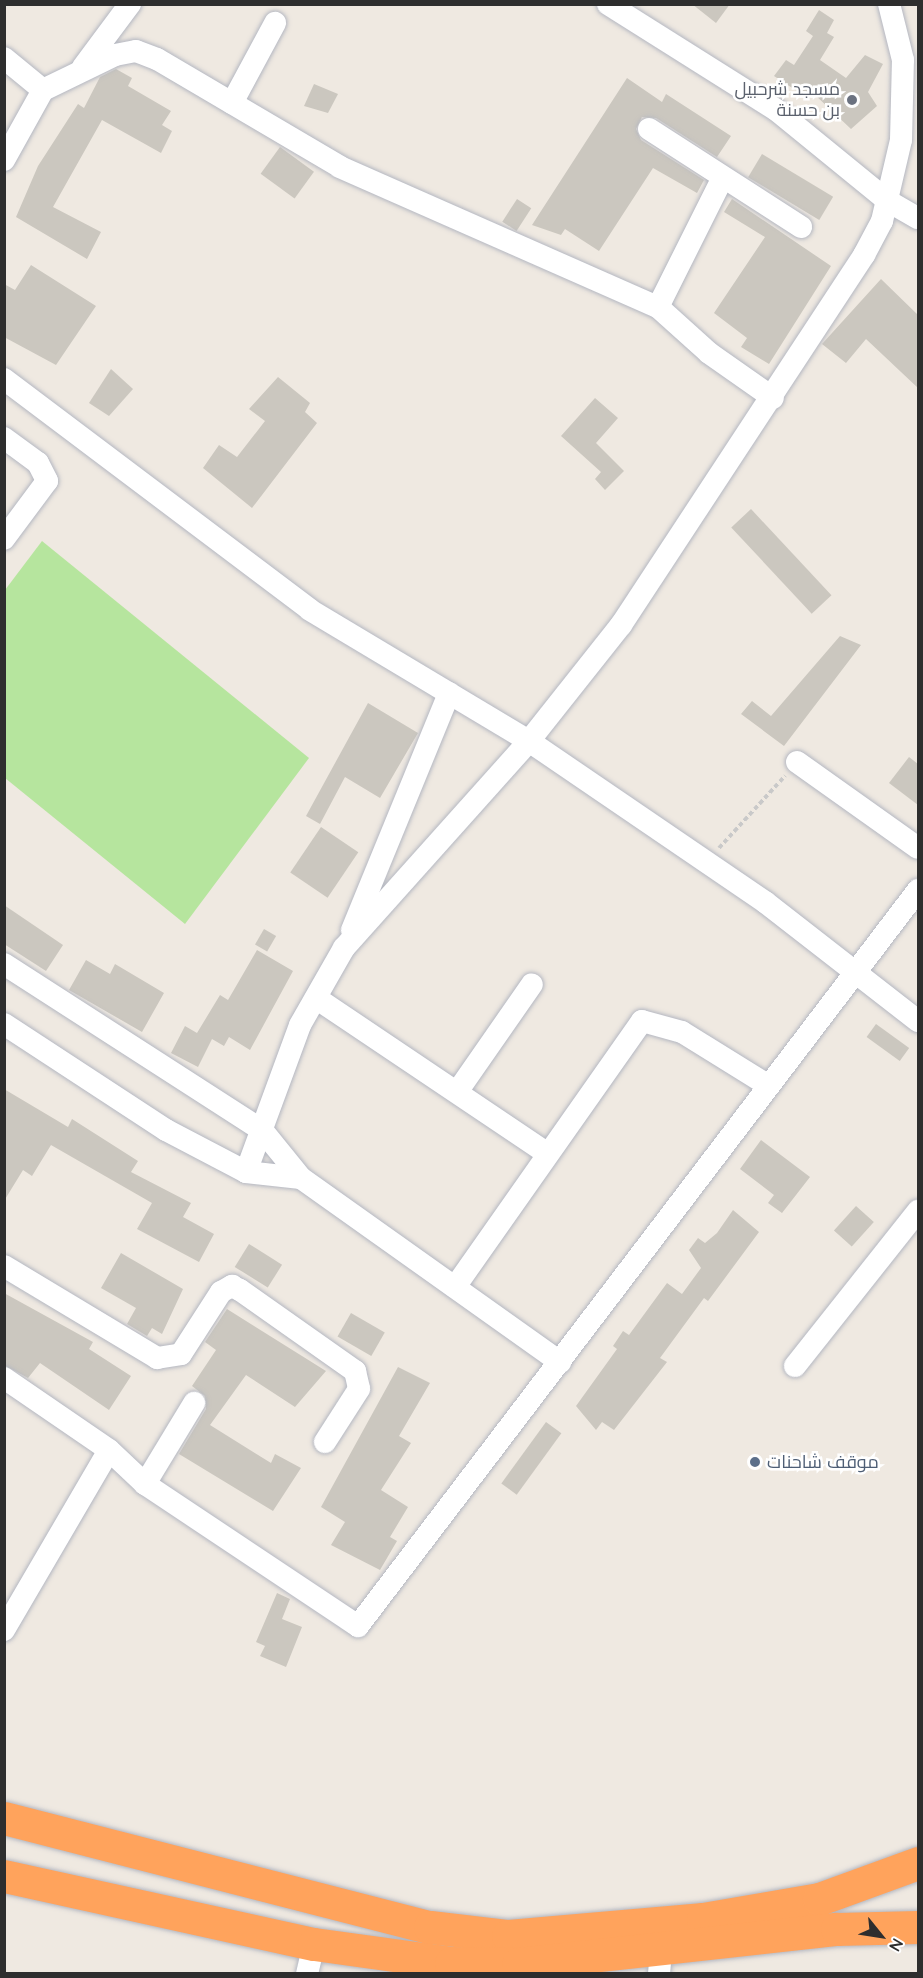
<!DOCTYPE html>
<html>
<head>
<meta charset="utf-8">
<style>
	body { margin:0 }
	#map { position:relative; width:923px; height:1978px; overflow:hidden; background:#efe9e1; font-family:Quicksand,Cairo,sans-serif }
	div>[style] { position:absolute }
	.green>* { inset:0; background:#b6e59e }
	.building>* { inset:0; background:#cbc7bf; transform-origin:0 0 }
	.path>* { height:4px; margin-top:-2px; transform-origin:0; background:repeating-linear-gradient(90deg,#c9c9c9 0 4.5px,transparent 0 7.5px) }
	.roads { filter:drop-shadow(0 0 2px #b4b7c1) drop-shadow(0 0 2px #b4b7c1) }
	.minor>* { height:22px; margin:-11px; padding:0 11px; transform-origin:11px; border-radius:11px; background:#fff }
	.highway>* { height:33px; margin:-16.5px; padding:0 16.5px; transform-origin:16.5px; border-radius:16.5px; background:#ffa35c }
	.dots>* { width:16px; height:16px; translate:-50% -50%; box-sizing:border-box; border:3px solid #fff; border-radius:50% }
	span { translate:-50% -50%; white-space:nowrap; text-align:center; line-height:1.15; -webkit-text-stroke:5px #fff; paint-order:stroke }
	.worship-label { font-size:18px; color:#5b616d }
	.right { translate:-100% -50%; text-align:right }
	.service-label { font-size:18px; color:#4e5e75 }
	.left { translate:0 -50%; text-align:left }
	.frame { position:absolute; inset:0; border:6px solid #2e2e2e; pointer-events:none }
	.north { position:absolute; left:851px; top:1906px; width:60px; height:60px; -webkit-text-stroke:4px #fff; paint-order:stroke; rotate:120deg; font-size:16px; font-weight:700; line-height:24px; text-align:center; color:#2e2e2e }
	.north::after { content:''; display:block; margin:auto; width:21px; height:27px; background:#2e2e2e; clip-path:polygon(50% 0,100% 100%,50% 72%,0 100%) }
</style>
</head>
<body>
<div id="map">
	<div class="green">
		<div style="clip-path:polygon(42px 541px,309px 758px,185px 924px,5px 778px,5px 590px)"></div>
	</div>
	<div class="building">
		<div style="clip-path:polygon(692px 4px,730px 4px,716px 23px)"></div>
		<div style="clip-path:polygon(819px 10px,834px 20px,827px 33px,834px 37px,820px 60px,846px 78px,865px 55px,883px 64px,868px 92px,877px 106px,851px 129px,813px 93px,809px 99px,774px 76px,786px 60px,794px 65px,813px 36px,806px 31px)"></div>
		<div style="clip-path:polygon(116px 69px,132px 78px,128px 86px,171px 111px,162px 125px,172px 131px,161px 153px,102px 120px,53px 207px,101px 232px,87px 259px,16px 217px,38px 166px,78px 104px,84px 108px,100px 77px)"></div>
		<div style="clip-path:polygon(627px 78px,662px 102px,666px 94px,731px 136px,717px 157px,656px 118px,642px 117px,636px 129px,641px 140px,704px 180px,697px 193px,653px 168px,599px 251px,565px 229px,561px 235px,532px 225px)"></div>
		<div style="clip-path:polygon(314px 84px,338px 94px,328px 113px,304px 106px)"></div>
		<div style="left:280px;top:147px;width:42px;height:33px;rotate:36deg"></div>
		<div style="left:762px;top:154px;width:83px;height:27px;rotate:31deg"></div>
		<div style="left:517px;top:199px;width:17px;height:27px;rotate:33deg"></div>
		<div style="clip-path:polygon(732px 199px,831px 266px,769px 364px,741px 347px,747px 338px,714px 313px,765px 237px,724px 212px)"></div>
		<div style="clip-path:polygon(31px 265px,96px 306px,56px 365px,4px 337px,4px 284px,15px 290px)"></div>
		<div style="clip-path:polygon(881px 279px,918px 315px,918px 388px,866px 339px,846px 363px,822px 344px)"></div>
		<div style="clip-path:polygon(111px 369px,133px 389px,109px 416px,89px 403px)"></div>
		<div style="clip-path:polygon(278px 377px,310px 403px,305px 412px,317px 423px,252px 508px,203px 468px,219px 445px,237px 457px,265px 421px,249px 409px)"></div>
		<div style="clip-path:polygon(595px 398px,618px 418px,596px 443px,624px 471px,605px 490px,595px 479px,601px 472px,561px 436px)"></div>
		<div style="left:751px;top:509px;width:118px;height:27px;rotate:47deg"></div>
		<div style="clip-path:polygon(840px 636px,861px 645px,784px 746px,741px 714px,752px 701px,771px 716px)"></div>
		<div style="clip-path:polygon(368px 703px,418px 733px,380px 798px,345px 777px,320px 824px,306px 816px)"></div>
		<div style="clip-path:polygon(909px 757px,918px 764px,918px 805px,889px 783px)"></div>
		<div style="left:321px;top:827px;width:45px;height:55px;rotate:34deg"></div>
		<div style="clip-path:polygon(4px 905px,63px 945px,46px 971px,4px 944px)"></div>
		<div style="left:264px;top:929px;width:14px;height:18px;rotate:30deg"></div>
		<div style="clip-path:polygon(257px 950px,293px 971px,250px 1050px,229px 1037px,224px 1046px,212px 1039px,198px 1067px,171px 1053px,185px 1026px,197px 1033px,220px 995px,228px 1000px)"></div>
		<div style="clip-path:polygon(86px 960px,110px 974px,115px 964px,164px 993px,142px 1032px,69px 990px)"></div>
		<div style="left:876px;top:1024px;width:41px;height:16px;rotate:36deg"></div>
		<div style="clip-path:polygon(4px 1089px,68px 1127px,72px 1119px,138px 1161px,131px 1172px,191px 1203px,183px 1217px,214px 1234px,199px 1262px,137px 1229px,152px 1203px,51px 1145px,32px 1176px,23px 1170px,4px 1201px)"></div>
		<div style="clip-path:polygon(761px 1140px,810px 1177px,782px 1213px,768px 1203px,774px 1195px,740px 1169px)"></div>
		<div style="left:856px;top:1206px;width:24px;height:33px;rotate:42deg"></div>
		<div style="clip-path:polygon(733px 1210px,759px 1232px,708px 1301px,704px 1298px,660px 1358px,667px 1362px,614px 1430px,602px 1422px,596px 1430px,576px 1406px,617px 1349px,613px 1346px,623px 1331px,629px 1335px,667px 1283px,682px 1294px,701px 1268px,689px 1250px,698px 1238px,705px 1243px,717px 1233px)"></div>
		<div style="left:249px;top:1244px;width:39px;height:27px;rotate:32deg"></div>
		<div style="clip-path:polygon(121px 1253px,183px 1289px,162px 1334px,152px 1328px,147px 1336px,127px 1324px,136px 1308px,101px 1288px)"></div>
		<div style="clip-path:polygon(4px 1293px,93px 1342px,89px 1349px,131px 1376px,109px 1410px,40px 1363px,28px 1378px,4px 1365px)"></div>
		<div style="clip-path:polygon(227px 1309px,326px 1371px,295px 1407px,246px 1375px,210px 1425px,271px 1463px,275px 1454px,301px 1468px,273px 1511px,179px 1454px,206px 1409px,205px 1396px,192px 1386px,216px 1350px,205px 1342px)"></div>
		<div style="left:351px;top:1313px;width:39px;height:27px;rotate:30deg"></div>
		<div style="clip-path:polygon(398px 1367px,430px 1383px,399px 1436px,411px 1443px,381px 1490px,408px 1507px,390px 1537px,397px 1541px,380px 1570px,331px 1545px,345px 1522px,321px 1507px)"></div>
		<div style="left:546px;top:1422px;width:19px;height:76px;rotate:36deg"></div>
		<div style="clip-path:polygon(277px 1593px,290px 1599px,282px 1619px,302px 1627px,286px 1667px,260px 1656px,265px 1646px,256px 1642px)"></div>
	</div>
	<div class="path">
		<div style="left:719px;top:848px;width:98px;rotate:-47.5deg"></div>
	</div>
	<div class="roads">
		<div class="minor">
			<div style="left:608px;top:4px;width:197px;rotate:32.2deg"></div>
			<div style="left:775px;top:109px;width:146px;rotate:39.2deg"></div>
			<div style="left:888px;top:201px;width:34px;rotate:30deg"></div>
			<div style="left:4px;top:58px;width:50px;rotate:39.4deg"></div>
			<div style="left:43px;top:90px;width:80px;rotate:119.1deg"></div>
			<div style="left:83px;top:67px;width:79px;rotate:-53.3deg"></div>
			<div style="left:43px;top:90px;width:80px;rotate:-25.9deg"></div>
			<div style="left:115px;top:55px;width:21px;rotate:-11deg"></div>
			<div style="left:136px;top:51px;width:22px;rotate:21deg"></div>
			<div style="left:157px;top:59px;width:212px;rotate:30.5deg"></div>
			<div style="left:340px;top:167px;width:347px;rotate:23.8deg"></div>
			<div style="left:658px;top:307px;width:69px;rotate:42deg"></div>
			<div style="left:709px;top:353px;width:78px;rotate:35.1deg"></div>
			<div style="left:232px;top:103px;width:91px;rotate:-61.7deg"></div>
			<div style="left:649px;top:129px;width:181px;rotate:32.8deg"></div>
			<div style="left:658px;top:307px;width:143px;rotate:-63.4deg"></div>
			<div style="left:4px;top:379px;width:383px;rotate:37deg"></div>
			<div style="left:310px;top:610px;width:255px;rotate:30.9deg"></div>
			<div style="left:529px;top:741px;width:286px;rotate:34.3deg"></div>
			<div style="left:765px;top:902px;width:194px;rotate:37.9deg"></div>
			<div style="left:4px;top:438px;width:42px;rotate:36.3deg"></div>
			<div style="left:38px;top:463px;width:20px;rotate:63deg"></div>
			<div style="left:47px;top:481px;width:72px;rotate:126.6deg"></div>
			<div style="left:797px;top:762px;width:148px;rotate:35.4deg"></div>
			<div style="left:352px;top:930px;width:256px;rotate:-67.7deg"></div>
			<div style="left:4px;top:964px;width:307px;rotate:32.8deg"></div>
			<div style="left:262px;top:1130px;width:62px;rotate:50.9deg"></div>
			<div style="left:301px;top:1178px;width:318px;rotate:35.4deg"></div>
			<div style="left:316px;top:998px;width:278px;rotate:33.9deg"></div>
			<div style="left:4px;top:1024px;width:194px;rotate:33.2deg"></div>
			<div style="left:166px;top:1130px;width:90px;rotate:27.7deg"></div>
			<div style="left:246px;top:1172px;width:55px;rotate:6.2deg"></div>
			<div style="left:457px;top:1092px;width:131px;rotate:-55.2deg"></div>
			<div style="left:246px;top:1172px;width:157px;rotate:-69.8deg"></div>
			<div style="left:300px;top:1025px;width:89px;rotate:-60.3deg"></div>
			<div style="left:344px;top:948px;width:278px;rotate:-48.2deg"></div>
			<div style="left:529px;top:741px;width:148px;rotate:-51.6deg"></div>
			<div style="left:621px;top:625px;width:443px;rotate:-56.7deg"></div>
			<div style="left:864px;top:255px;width:38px;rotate:-62deg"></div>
			<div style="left:882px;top:221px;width:83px;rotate:-76.8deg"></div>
			<div style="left:901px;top:140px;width:80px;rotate:-88.6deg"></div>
			<div style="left:903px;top:60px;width:58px;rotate:-104deg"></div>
			<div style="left:4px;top:1266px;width:179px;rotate:31deg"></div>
			<div style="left:157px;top:1358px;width:24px;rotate:-9deg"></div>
			<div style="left:181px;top:1354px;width:74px;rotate:-57.2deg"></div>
			<div style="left:221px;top:1292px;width:13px;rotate:-29deg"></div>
			<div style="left:232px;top:1286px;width:9px;rotate:27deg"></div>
			<div style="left:240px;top:1290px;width:141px;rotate:35.2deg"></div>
			<div style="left:355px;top:1371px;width:18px;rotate:77deg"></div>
			<div style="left:359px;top:1389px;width:63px;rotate:122.7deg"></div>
			<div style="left:455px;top:1287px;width:325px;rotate:-54.9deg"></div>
			<div style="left:642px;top:1021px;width:41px;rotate:15.4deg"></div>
			<div style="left:682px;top:1032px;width:102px;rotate:31.8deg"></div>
			<div style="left:795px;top:1366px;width:198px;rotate:-51.6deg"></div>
			<div style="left:4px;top:1378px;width:127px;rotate:34.4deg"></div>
			<div style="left:109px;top:1450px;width:50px;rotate:43.4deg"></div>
			<div style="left:145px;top:1484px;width:256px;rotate:33.7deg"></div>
			<div style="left:358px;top:1626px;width:925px;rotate:-52.73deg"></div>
			<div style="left:145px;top:1484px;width:95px;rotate:-58.8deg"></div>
			<div style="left:4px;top:1630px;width:208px;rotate:-59.7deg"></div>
			<div style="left:307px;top:1974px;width:31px;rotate:-77deg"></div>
			<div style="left:659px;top:1974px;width:24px;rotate:-85deg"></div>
		</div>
		<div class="highway">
			<div style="left:4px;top:1818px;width:440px;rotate:14.4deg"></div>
			<div style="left:430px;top:1927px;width:79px;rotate:6.6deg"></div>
			<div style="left:508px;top:1936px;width:196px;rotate:-5deg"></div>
			<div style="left:703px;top:1919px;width:118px;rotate:-9.8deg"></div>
			<div style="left:819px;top:1899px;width:105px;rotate:-20deg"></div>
			<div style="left:4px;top:1876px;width:317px;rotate:12.4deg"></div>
			<div style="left:314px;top:1944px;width:138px;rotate:7.9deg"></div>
			<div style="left:451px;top:1963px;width:67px;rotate:0.9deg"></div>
			<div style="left:518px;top:1964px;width:321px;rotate:-6.3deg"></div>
			<div style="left:837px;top:1929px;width:81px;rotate:-1.4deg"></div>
		</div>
	</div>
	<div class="dots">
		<div style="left:852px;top:100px;background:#6b7280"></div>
		<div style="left:755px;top:1462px;background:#5c6f8a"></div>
	</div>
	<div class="worship-label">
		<span class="right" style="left:840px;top:100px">مسجد شرحبيل<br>بن حسنة</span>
	</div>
	<div class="service-label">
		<span class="left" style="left:767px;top:1462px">موقف شاحنات</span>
	</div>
	<div class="frame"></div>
	<div class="north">N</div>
</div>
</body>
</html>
